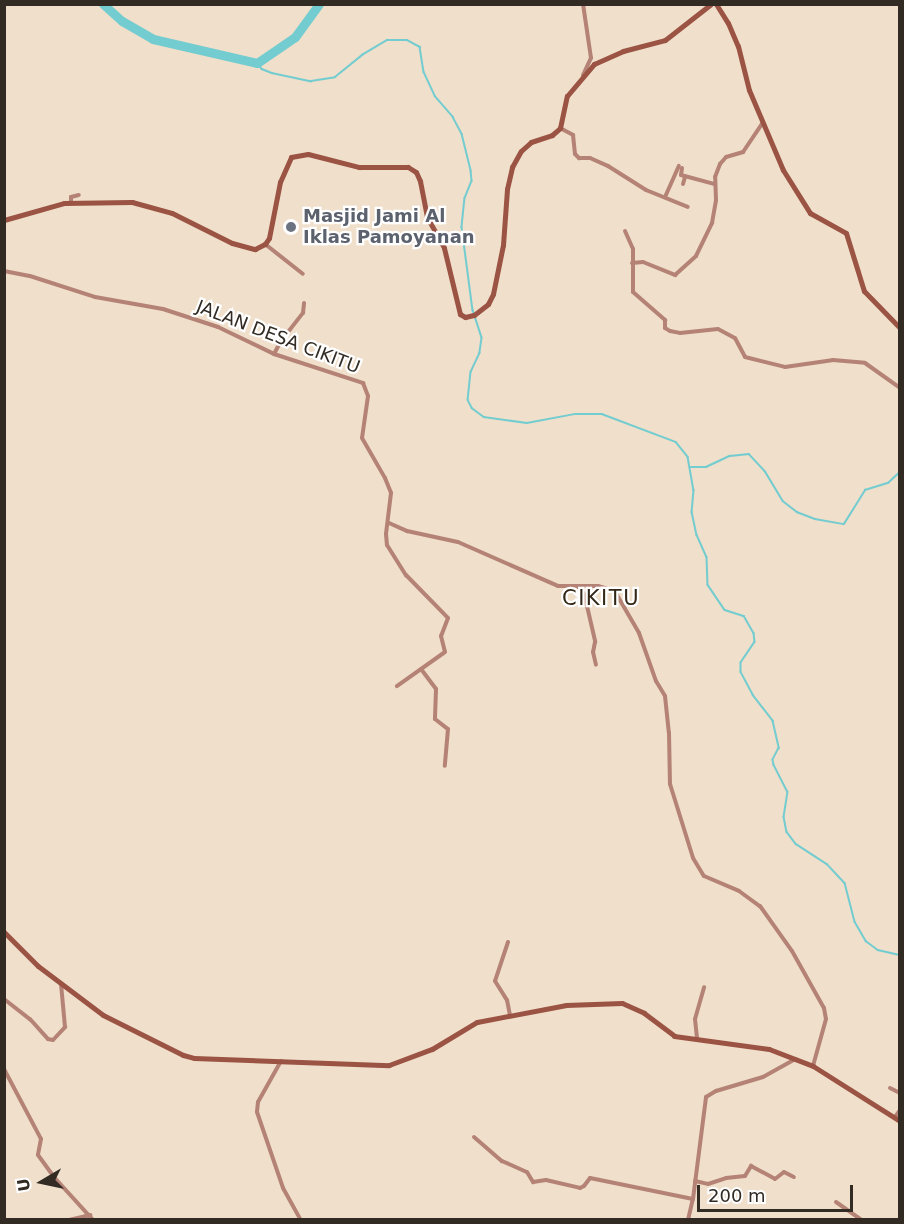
<!DOCTYPE html>
<html>
<head>
<meta charset="utf-8">
<style>
	body { margin:0 }
	#map { position:relative; width:904px; height:1224px; overflow:hidden; background:#efdfcb; font-family:"DejaVu Sans",sans-serif }
	div>[style] { position:absolute }
	.stream>* { height:1.5px; margin:-0.75px; padding:0 0.75px; transform-origin:0.75px; border-radius:0.75px; background:#73cccf }
	.river>* { height:9px; margin:-4.5px; padding:0 4.5px; transform-origin:4.5px; border-radius:4.5px; background:#73cccf }
	.street>* { height:4px; margin:-2px; padding:0 2px; transform-origin:2px; border-radius:2px; background:#b58276 }
	.secondary>* { height:5px; margin:-2.5px; padding:0 2.5px; transform-origin:2.5px; border-radius:2.5px; background:#9b5343 }
	.dots>* { width:16px; height:16px; translate:-50% -50%; box-sizing:border-box; border:3px solid #fff; border-radius:50% }
	span { translate:-50% -50%; white-space:nowrap; text-align:center; line-height:1.15; -webkit-text-stroke:4.5px #fff; paint-order:stroke }
	.worship-label { font-size:18px; color:#5b616d; font-weight:700 }
	.left { translate:0 -50%; text-align:left }
	.street-label { font-size:18px; color:#312b23 }
	.quarter-label { font-size:21px; color:#332717; letter-spacing:1.5px }
	.frame { position:absolute; inset:0; border:6px solid #312b23; pointer-events:none }
	.north { position:absolute; left:12px; top:1152px; width:60px; height:60px; -webkit-text-stroke:4px #fff; paint-order:stroke; rotate:261deg; font-size:16px; font-weight:700; line-height:24px; text-align:center; color:#312b23 }
	.north::after { content:''; display:block; margin:auto; width:21px; height:27px; background:#312b23; clip-path:polygon(50% 0,100% 100%,50% 72%,0 100%) }
	.scale { position:absolute; left:697px; top:1185px; width:156px; height:27px; box-sizing:border-box; border:3px solid #312b23; border-top:0; padding-left:8px; font-size:18px; line-height:21px; white-space:nowrap; color:#312b23; -webkit-text-stroke:4px #fff; paint-order:stroke }
</style>
</head>
<body>
<div id="map">
	<div class="stream">
		<div style="left:257px;top:63px;width:8px;rotate:50deg"></div>
		<div style="left:262px;top:69px;width:11px;rotate:22deg"></div>
		<div style="left:272px;top:73px;width:40px;rotate:12deg"></div>
		<div style="left:311px;top:81px;width:24px;rotate:-9deg"></div>
		<div style="left:335px;top:77px;width:35px;rotate:-39deg"></div>
		<div style="left:362px;top:55px;width:29px;rotate:-31deg"></div>
		<div style="left:387px;top:40px;width:20px"></div>
		<div style="left:407px;top:40px;width:15px;rotate:28deg"></div>
		<div style="left:420px;top:47px;width:25px;rotate:81deg"></div>
		<div style="left:424px;top:72px;width:26px;rotate:65deg"></div>
		<div style="left:435px;top:96px;width:28px;rotate:49deg"></div>
		<div style="left:453px;top:117px;width:19px;rotate:62deg"></div>
		<div style="left:462px;top:134px;width:38px;rotate:76deg"></div>
		<div style="left:471px;top:171px;width:10px;rotate:84deg"></div>
		<div style="left:472px;top:181px;width:18px;rotate:112deg"></div>
		<div style="left:465px;top:198px;width:29px;rotate:96deg"></div>
		<div style="left:462px;top:227px;width:84px;rotate:82.5deg"></div>
		<div style="left:473px;top:310px;width:29px;rotate:72deg"></div>
		<div style="left:482px;top:338px;width:15px;rotate:98deg"></div>
		<div style="left:480px;top:353px;width:21px;rotate:115deg"></div>
		<div style="left:471px;top:372px;width:28px;rotate:96deg"></div>
		<div style="left:468px;top:400px;width:9px;rotate:63deg"></div>
		<div style="left:472px;top:408px;width:15px;rotate:37deg"></div>
		<div style="left:484px;top:417px;width:43px;rotate:7.9deg"></div>
		<div style="left:527px;top:423px;width:49px;rotate:-10.6deg"></div>
		<div style="left:575px;top:414px;width:27px"></div>
		<div style="left:602px;top:414px;width:79px;rotate:20.7deg"></div>
		<div style="left:676px;top:442px;width:19px;rotate:51deg"></div>
		<div style="left:688px;top:457px;width:34px;rotate:80deg"></div>
		<div style="left:694px;top:490px;width:22px;rotate:95deg"></div>
		<div style="left:692px;top:512px;width:24px;rotate:78deg"></div>
		<div style="left:697px;top:535px;width:24px;rotate:66deg"></div>
		<div style="left:707px;top:557px;width:28px;rotate:88deg"></div>
		<div style="left:708px;top:585px;width:30px;rotate:56deg"></div>
		<div style="left:725px;top:610px;width:20px;rotate:18deg"></div>
		<div style="left:744px;top:616px;width:20px;rotate:60deg"></div>
		<div style="left:754px;top:633px;width:9px;rotate:84deg"></div>
		<div style="left:755px;top:642px;width:25px;rotate:124deg"></div>
		<div style="left:741px;top:663px;width:9px;rotate:90deg"></div>
		<div style="left:741px;top:672px;width:26px;rotate:62deg"></div>
		<div style="left:753px;top:695px;width:33px;rotate:52deg"></div>
		<div style="left:773px;top:721px;width:28px;rotate:77deg"></div>
		<div style="left:779px;top:748px;width:13px;rotate:117deg"></div>
		<div style="left:773px;top:760px;width:5px;rotate:79deg"></div>
		<div style="left:774px;top:765px;width:30px;rotate:63deg"></div>
		<div style="left:788px;top:792px;width:25px;rotate:99deg"></div>
		<div style="left:784px;top:817px;width:15px;rotate:79deg"></div>
		<div style="left:787px;top:832px;width:15px;rotate:53deg"></div>
		<div style="left:796px;top:844px;width:37px;rotate:33deg"></div>
		<div style="left:827px;top:864px;width:26px;rotate:47deg"></div>
		<div style="left:845px;top:883px;width:40px;rotate:75.6deg"></div>
		<div style="left:855px;top:922px;width:22px;rotate:60deg"></div>
		<div style="left:866px;top:941px;width:15px;rotate:37deg"></div>
		<div style="left:878px;top:950px;width:23px;rotate:13deg"></div>
		<div style="left:691px;top:467px;width:15px"></div>
		<div style="left:706px;top:467px;width:26px;rotate:-25deg"></div>
		<div style="left:730px;top:456px;width:19px;rotate:-6deg"></div>
		<div style="left:749px;top:454px;width:23px;rotate:47deg"></div>
		<div style="left:765px;top:471px;width:35px;rotate:59deg"></div>
		<div style="left:783px;top:501px;width:18px;rotate:38deg"></div>
		<div style="left:797px;top:512px;width:19px;rotate:21deg"></div>
		<div style="left:815px;top:519px;width:29px;rotate:10deg"></div>
		<div style="left:844px;top:524px;width:40px;rotate:-58deg"></div>
		<div style="left:865px;top:490px;width:24px;rotate:-17deg"></div>
		<div style="left:888px;top:483px;width:16px;rotate:-43deg"></div>
	</div>
	<div class="river">
		<div style="left:103px;top:4px;width:25px;rotate:42deg"></div>
		<div style="left:122px;top:21px;width:36px;rotate:30deg"></div>
		<div style="left:153px;top:39px;width:107px;rotate:13deg"></div>
		<div style="left:257px;top:63px;width:46px;rotate:-34.4deg"></div>
		<div style="left:295px;top:37px;width:41px;rotate:-54deg"></div>
	</div>
	<div class="street">
		<div style="left:583px;top:75px;width:19px;rotate:-65deg"></div>
		<div style="left:591px;top:58px;width:55px;rotate:-98.4deg"></div>
		<div style="left:560px;top:128px;width:15px;rotate:28deg"></div>
		<div style="left:573px;top:135px;width:19px;rotate:84deg"></div>
		<div style="left:575px;top:154px;width:6px;rotate:45deg"></div>
		<div style="left:579px;top:158px;width:11px"></div>
		<div style="left:590px;top:158px;width:20px;rotate:24deg"></div>
		<div style="left:608px;top:166px;width:45px;rotate:32.3deg"></div>
		<div style="left:646px;top:190px;width:45px;rotate:22deg"></div>
		<div style="left:682px;top:168px;width:7px;rotate:98deg"></div>
		<div style="left:681px;top:175px;width:35px;rotate:15deg"></div>
		<div style="left:683px;top:184px;width:7px;rotate:-74deg"></div>
		<div style="left:665px;top:197px;width:34px;rotate:-66deg"></div>
		<div style="left:71px;top:202px;width:5px;rotate:-90deg"></div>
		<div style="left:71px;top:197px;width:8px;rotate:-14deg"></div>
		<div style="left:625px;top:231px;width:20px;rotate:66deg"></div>
		<div style="left:633px;top:249px;width:43px;rotate:90deg"></div>
		<div style="left:633px;top:292px;width:43px;rotate:41.2deg"></div>
		<div style="left:665px;top:320px;width:8px;rotate:90deg"></div>
		<div style="left:665px;top:328px;width:6px;rotate:31deg"></div>
		<div style="left:670px;top:331px;width:10px;rotate:11deg"></div>
		<div style="left:680px;top:333px;width:38px;rotate:-6deg"></div>
		<div style="left:718px;top:329px;width:19px;rotate:28deg"></div>
		<div style="left:735px;top:338px;width:21px;rotate:62deg"></div>
		<div style="left:745px;top:357px;width:41px;rotate:14deg"></div>
		<div style="left:785px;top:367px;width:49px;rotate:-8.3deg"></div>
		<div style="left:833px;top:360px;width:32px;rotate:5deg"></div>
		<div style="left:865px;top:363px;width:43px;rotate:35.5deg"></div>
		<div style="left:265px;top:244px;width:48px;rotate:38.3deg"></div>
		<div style="left:632px;top:263px;width:11px;rotate:-5deg"></div>
		<div style="left:643px;top:262px;width:35px;rotate:22deg"></div>
		<div style="left:675px;top:275px;width:28px;rotate:-42deg"></div>
		<div style="left:696px;top:256px;width:37px;rotate:-64deg"></div>
		<div style="left:712px;top:223px;width:23px;rotate:-80deg"></div>
		<div style="left:716px;top:200px;width:23px;rotate:-92deg"></div>
		<div style="left:715px;top:177px;width:14px;rotate:-69deg"></div>
		<div style="left:720px;top:164px;width:9px;rotate:-49deg"></div>
		<div style="left:726px;top:157px;width:18px;rotate:-16deg"></div>
		<div style="left:743px;top:152px;width:36px;rotate:-56deg"></div>
		<div style="left:4px;top:271px;width:26px;rotate:11deg"></div>
		<div style="left:30px;top:276px;width:68px;rotate:17.9deg"></div>
		<div style="left:95px;top:297px;width:69px;rotate:10deg"></div>
		<div style="left:163px;top:309px;width:58px;rotate:18.1deg"></div>
		<div style="left:218px;top:327px;width:62px;rotate:25.7deg"></div>
		<div style="left:274px;top:354px;width:94px;rotate:18deg"></div>
		<div style="left:363px;top:383px;width:14px;rotate:69deg"></div>
		<div style="left:368px;top:396px;width:42px;rotate:98.1deg"></div>
		<div style="left:362px;top:438px;width:46px;rotate:60.1deg"></div>
		<div style="left:385px;top:478px;width:16px;rotate:68deg"></div>
		<div style="left:391px;top:493px;width:41px;rotate:97deg"></div>
		<div style="left:386px;top:534px;width:11px;rotate:85deg"></div>
		<div style="left:387px;top:545px;width:36px;rotate:58deg"></div>
		<div style="left:406px;top:575px;width:60px;rotate:45.7deg"></div>
		<div style="left:448px;top:618px;width:19px;rotate:111deg"></div>
		<div style="left:441px;top:636px;width:16px;rotate:76deg"></div>
		<div style="left:445px;top:652px;width:59px;rotate:144.7deg"></div>
		<div style="left:274px;top:354px;width:15px;rotate:-62deg"></div>
		<div style="left:281px;top:341px;width:36px;rotate:-52deg"></div>
		<div style="left:303px;top:313px;width:10px;rotate:-84deg"></div>
		<div style="left:389px;top:523px;width:20px;rotate:24deg"></div>
		<div style="left:407px;top:531px;width:52px;rotate:12.2deg"></div>
		<div style="left:458px;top:542px;width:109px;rotate:23.7deg"></div>
		<div style="left:558px;top:586px;width:40px"></div>
		<div style="left:598px;top:586px;width:15px;rotate:16deg"></div>
		<div style="left:612px;top:590px;width:7px;rotate:45deg"></div>
		<div style="left:617px;top:595px;width:44px;rotate:59.9deg"></div>
		<div style="left:639px;top:633px;width:51px;rotate:70.5deg"></div>
		<div style="left:656px;top:681px;width:17px;rotate:59deg"></div>
		<div style="left:665px;top:696px;width:37px;rotate:84deg"></div>
		<div style="left:669px;top:733px;width:51px;rotate:88.9deg"></div>
		<div style="left:670px;top:784px;width:77px;rotate:72.7deg"></div>
		<div style="left:693px;top:858px;width:21px;rotate:59deg"></div>
		<div style="left:704px;top:876px;width:38px;rotate:23deg"></div>
		<div style="left:739px;top:891px;width:26px;rotate:36deg"></div>
		<div style="left:760px;top:906px;width:55px;rotate:54.6deg"></div>
		<div style="left:792px;top:951px;width:65px;rotate:60.7deg"></div>
		<div style="left:824px;top:1008px;width:11px;rotate:80deg"></div>
		<div style="left:826px;top:1019px;width:49px;rotate:105.5deg"></div>
		<div style="left:578px;top:587px;width:9px;rotate:49deg"></div>
		<div style="left:584px;top:594px;width:12px;rotate:76deg"></div>
		<div style="left:587px;top:606px;width:37px;rotate:77deg"></div>
		<div style="left:595px;top:642px;width:10px;rotate:101deg"></div>
		<div style="left:593px;top:652px;width:13px;rotate:77deg"></div>
		<div style="left:421px;top:669px;width:25px;rotate:53deg"></div>
		<div style="left:436px;top:689px;width:30px;rotate:92deg"></div>
		<div style="left:435px;top:719px;width:16px;rotate:38deg"></div>
		<div style="left:448px;top:729px;width:37px;rotate:95deg"></div>
		<div style="left:508px;top:942px;width:41px;rotate:108.4deg"></div>
		<div style="left:495px;top:981px;width:22px;rotate:58deg"></div>
		<div style="left:507px;top:1000px;width:15px;rotate:79deg"></div>
		<div style="left:4px;top:999px;width:33px;rotate:38deg"></div>
		<div style="left:30px;top:1019px;width:27px;rotate:48deg"></div>
		<div style="left:48px;top:1039px;width:5px;rotate:11deg"></div>
		<div style="left:53px;top:1040px;width:18px;rotate:-47deg"></div>
		<div style="left:65px;top:1027px;width:43px;rotate:-95.3deg"></div>
		<div style="left:697px;top:1038px;width:19px;rotate:-96deg"></div>
		<div style="left:695px;top:1019px;width:33px;rotate:-74deg"></div>
		<div style="left:281px;top:1061px;width:47px;rotate:119.3deg"></div>
		<div style="left:258px;top:1102px;width:10px;rotate:96deg"></div>
		<div style="left:257px;top:1112px;width:80px;rotate:71.1deg"></div>
		<div style="left:283px;top:1188px;width:37px;rotate:61deg"></div>
		<div style="left:4px;top:1069px;width:79px;rotate:62.1deg"></div>
		<div style="left:41px;top:1139px;width:16px;rotate:101deg"></div>
		<div style="left:38px;top:1155px;width:26px;rotate:54deg"></div>
		<div style="left:53px;top:1176px;width:59px;rotate:47.7deg"></div>
		<div style="left:890px;top:1088px;width:11px;rotate:27deg"></div>
		<div style="left:895px;top:1117px;width:9px;rotate:-54deg"></div>
		<div style="left:474px;top:1137px;width:37px;rotate:41deg"></div>
		<div style="left:502px;top:1161px;width:27px;rotate:24deg"></div>
		<div style="left:527px;top:1172px;width:12px;rotate:59deg"></div>
		<div style="left:533px;top:1182px;width:13px;rotate:-9deg"></div>
		<div style="left:546px;top:1180px;width:35px;rotate:13deg"></div>
		<div style="left:580px;top:1188px;width:4px;rotate:-27deg"></div>
		<div style="left:584px;top:1186px;width:10px;rotate:-53deg"></div>
		<div style="left:590px;top:1178px;width:105px;rotate:11.5deg"></div>
		<div style="left:695px;top:1181px;width:13px;rotate:13deg"></div>
		<div style="left:708px;top:1184px;width:19px;rotate:-18deg"></div>
		<div style="left:726px;top:1178px;width:19px;rotate:-6deg"></div>
		<div style="left:745px;top:1176px;width:12px;rotate:-59deg"></div>
		<div style="left:751px;top:1166px;width:27px;rotate:28deg"></div>
		<div style="left:775px;top:1179px;width:11px;rotate:-38deg"></div>
		<div style="left:784px;top:1172px;width:11px;rotate:27deg"></div>
		<div style="left:836px;top:1202px;width:32px;rotate:35deg"></div>
		<div style="left:69px;top:1220px;width:22px;rotate:-13deg"></div>
		<div style="left:688px;top:1220px;width:22px;rotate:-77deg"></div>
		<div style="left:693px;top:1199px;width:103px;rotate:-82.7deg"></div>
		<div style="left:706px;top:1097px;width:12px;rotate:-31deg"></div>
		<div style="left:716px;top:1091px;width:49px;rotate:-16.6deg"></div>
		<div style="left:763px;top:1077px;width:37px;rotate:-29deg"></div>
	</div>
	<div class="secondary">
		<div style="left:716px;top:4px;width:22px;rotate:58deg"></div>
		<div style="left:728px;top:23px;width:25px;rotate:67deg"></div>
		<div style="left:738px;top:46px;width:45px;rotate:76deg"></div>
		<div style="left:749px;top:90px;width:87px;rotate:67deg"></div>
		<div style="left:783px;top:170px;width:51px;rotate:57.9deg"></div>
		<div style="left:810px;top:213px;width:41px;rotate:29.1deg"></div>
		<div style="left:846px;top:233px;width:61px;rotate:72.8deg"></div>
		<div style="left:864px;top:291px;width:52px;rotate:45.8deg"></div>
		<div style="left:4px;top:220px;width:62px;rotate:-15.8deg"></div>
		<div style="left:64px;top:203px;width:68px;rotate:-0.8deg"></div>
		<div style="left:132px;top:202px;width:41px;rotate:15.4deg"></div>
		<div style="left:172px;top:213px;width:67px;rotate:26.6deg"></div>
		<div style="left:232px;top:243px;width:24px;rotate:15deg"></div>
		<div style="left:255px;top:249px;width:11px;rotate:-27deg"></div>
		<div style="left:265px;top:244px;width:7px;rotate:-56deg"></div>
		<div style="left:269px;top:238px;width:57px;rotate:-78.9deg"></div>
		<div style="left:280px;top:182px;width:27px;rotate:-66deg"></div>
		<div style="left:291px;top:157px;width:17px;rotate:-10deg"></div>
		<div style="left:308px;top:154px;width:53px;rotate:14.3deg"></div>
		<div style="left:359px;top:167px;width:49px"></div>
		<div style="left:408px;top:167px;width:9px;rotate:32deg"></div>
		<div style="left:416px;top:172px;width:10px;rotate:66deg"></div>
		<div style="left:420px;top:181px;width:37px;rotate:79deg"></div>
		<div style="left:427px;top:217px;width:35px;rotate:61deg"></div>
		<div style="left:444px;top:248px;width:68px;rotate:76.4deg"></div>
		<div style="left:460px;top:314px;width:6px;rotate:31deg"></div>
		<div style="left:465px;top:317px;width:9px;rotate:-13deg"></div>
		<div style="left:474px;top:315px;width:18px;rotate:-38deg"></div>
		<div style="left:488px;top:304px;width:11px;rotate:-63deg"></div>
		<div style="left:493px;top:294px;width:50px;rotate:-78.5deg"></div>
		<div style="left:503px;top:245px;width:56px;rotate:-85.9deg"></div>
		<div style="left:507px;top:189px;width:23px;rotate:-77deg"></div>
		<div style="left:512px;top:167px;width:18px;rotate:-61deg"></div>
		<div style="left:521px;top:151px;width:13px;rotate:-42deg"></div>
		<div style="left:531px;top:142px;width:22px;rotate:-18deg"></div>
		<div style="left:552px;top:135px;width:11px;rotate:-41deg"></div>
		<div style="left:560px;top:128px;width:33px;rotate:-78deg"></div>
		<div style="left:567px;top:96px;width:42px;rotate:-49.8deg"></div>
		<div style="left:594px;top:64px;width:32px;rotate:-24deg"></div>
		<div style="left:623px;top:51px;width:43px;rotate:-14.7deg"></div>
		<div style="left:665px;top:40px;width:58px;rotate:-38deg"></div>
		<div style="left:4px;top:932px;width:48px;rotate:45deg"></div>
		<div style="left:38px;top:966px;width:81px;rotate:37deg"></div>
		<div style="left:103px;top:1015px;width:89px;rotate:26.6deg"></div>
		<div style="left:183px;top:1055px;width:11px;rotate:15deg"></div>
		<div style="left:194px;top:1058px;width:195px;rotate:2.1deg"></div>
		<div style="left:389px;top:1065px;width:46px;rotate:-20.4deg"></div>
		<div style="left:432px;top:1049px;width:52px;rotate:-31deg"></div>
		<div style="left:477px;top:1022px;width:91px;rotate:-10.8deg"></div>
		<div style="left:566px;top:1005px;width:56px;rotate:-2deg"></div>
		<div style="left:622px;top:1003px;width:24px;rotate:24deg"></div>
		<div style="left:644px;top:1013px;width:38px;rotate:37deg"></div>
		<div style="left:674px;top:1036px;width:96px;rotate:7.8deg"></div>
		<div style="left:769px;top:1049px;width:47px;rotate:21.1deg"></div>
		<div style="left:813px;top:1066px;width:103px;rotate:32.3deg"></div>
	</div>
	<div class="dots">
		<div style="left:291px;top:227px;background:#6b7280"></div>
	</div>
	<div class="worship-label">
		<span class="left" style="left:303px;top:227px">Masjid Jami Al<br>Iklas Pamoyanan</span>
	</div>
	<div class="street-label">
		<span style="left:278px;top:337px;rotate:21deg">JALAN DESA CIKITU</span>
	</div>
	<div class="quarter-label">
		<span style="left:601px;top:598px">CIKITU</span>
	</div>
	<div class="frame"></div>
	<div class="north">U</div>
	<div class="scale">200 m</div>
</div>
</body>
</html>
